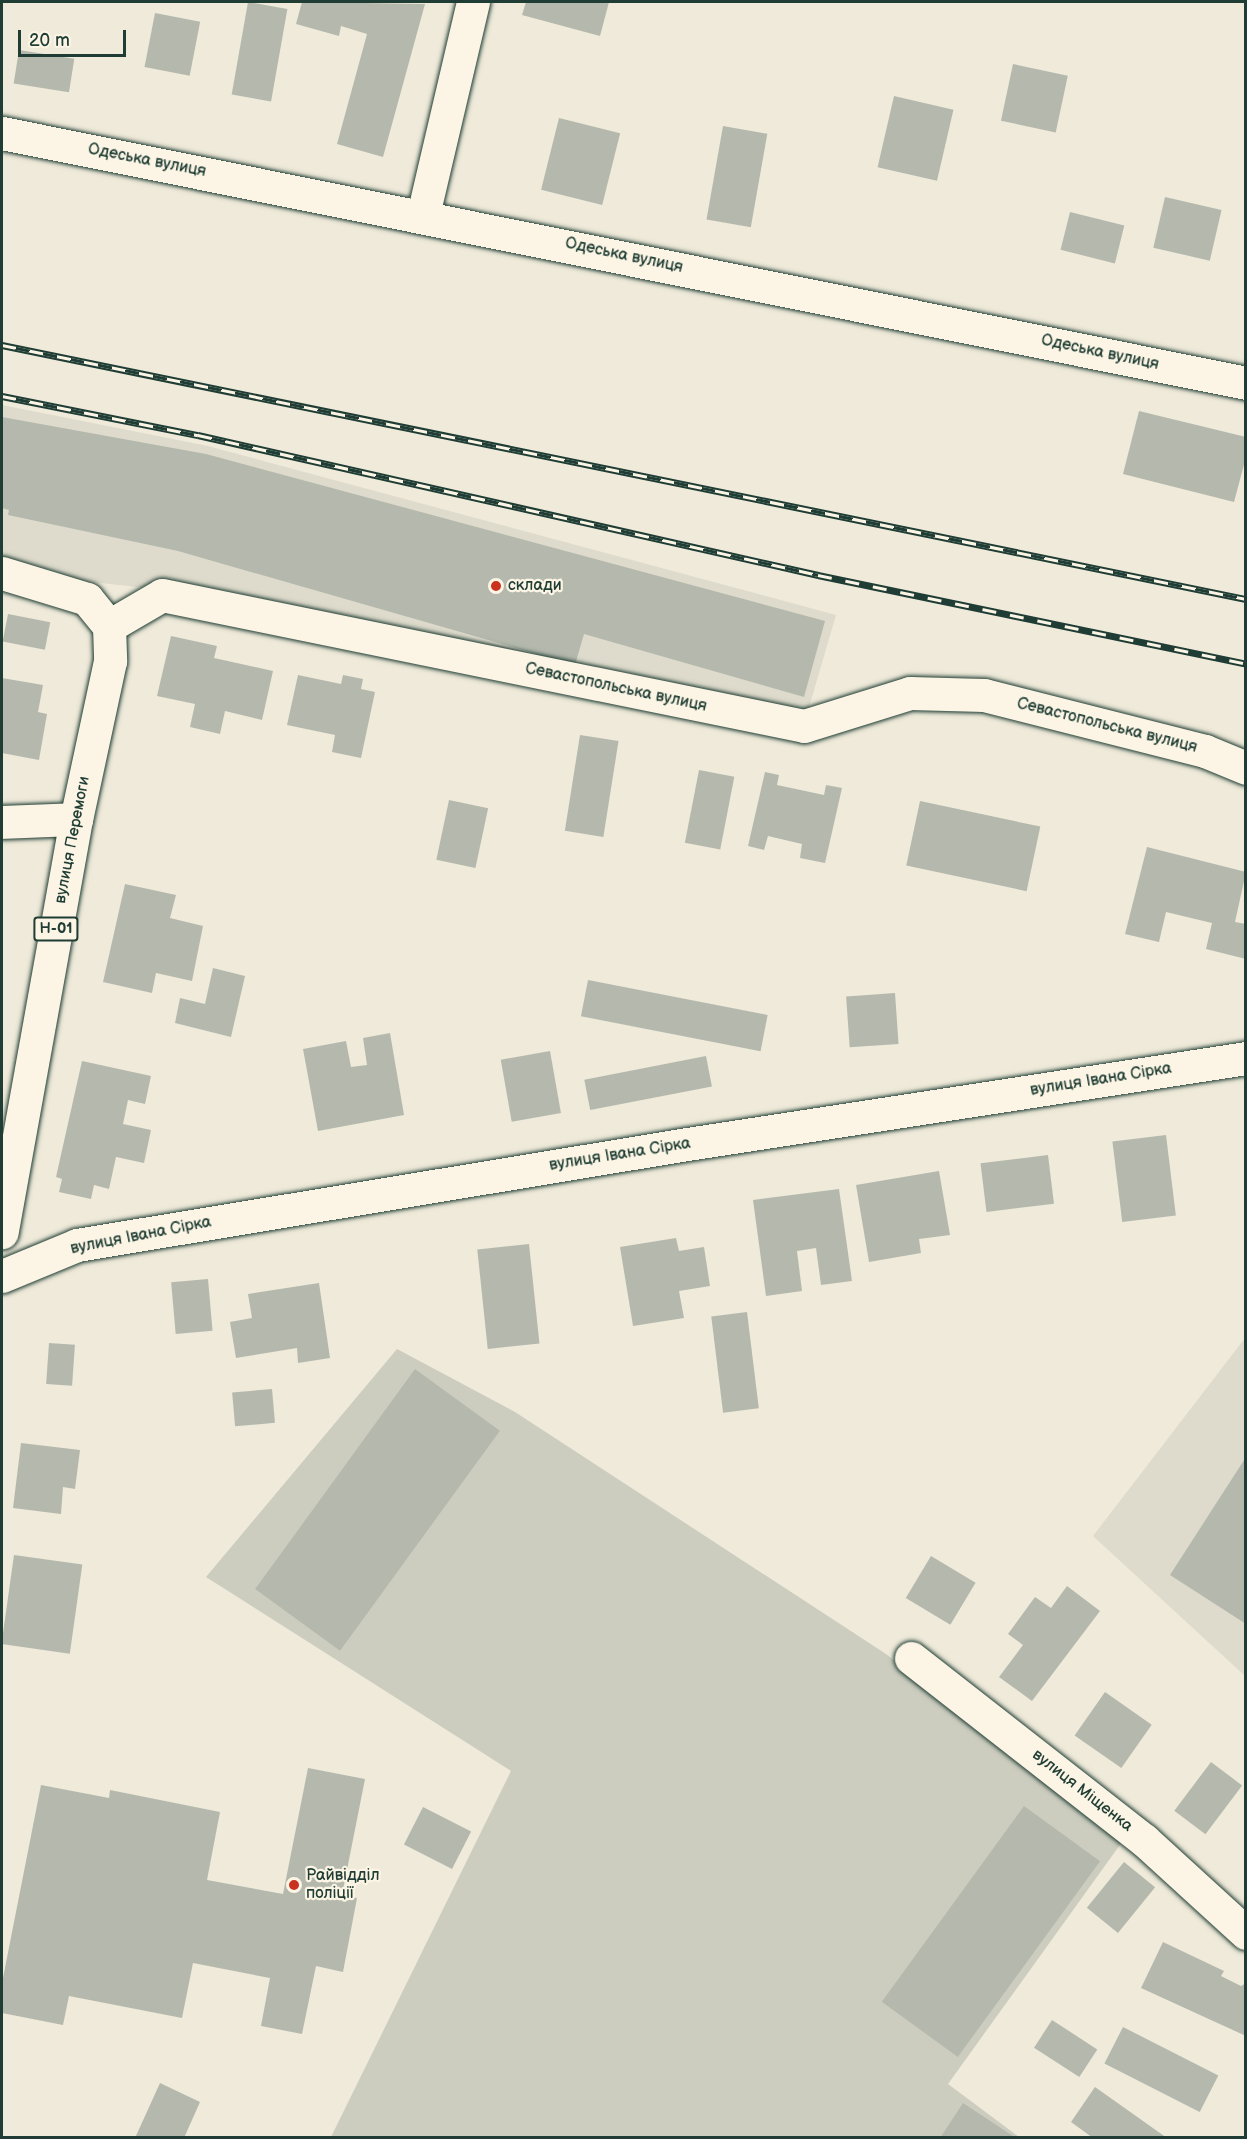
<!DOCTYPE html>
<html>
<head>
<meta charset="utf-8">
<style>
	body { margin:0 }
	#map { position:relative; width:1247px; height:2139px; overflow:hidden; background:#efeada; font-family:"Balsamiq Sans",sans-serif }
	div>[style] { position:absolute }
	.built>* { inset:0; background:#dedbcc }
	.green>* { inset:0; background:#cccdbf }
	.building>* { inset:0; background:#b5b9ad; transform-origin:0 0 }
	.roads { filter:drop-shadow(0 0 2px #1f3d34) drop-shadow(0 0 2px #1f3d34) }
	.minor>* { height:33px; margin:-16.5px; padding:0 16.5px; transform-origin:16.5px; border-radius:16.5px; background:#fcf5e5 }
	.primary>* { height:33px; margin:-16.5px; padding:0 16.5px; transform-origin:16.5px; border-radius:16.5px; background:#fcf5e5 }
	.rail>* { height:7px; margin-top:-3.5px; transform-origin:0; background:repeating-linear-gradient(90deg,#fcf5e5 0 14px,#1f3d34 0 28px); box-sizing:border-box; border-block:2px solid #1f3d34 }
	.dots>* { width:16px; height:16px; translate:-50% -50%; box-sizing:border-box; border:3px solid #fcf5e5; border-radius:50% }
	span { translate:-50% -50%; white-space:nowrap; text-align:center; line-height:1.15; -webkit-text-stroke:4.5px #fcf5e5; paint-order:stroke }
	.shield-label span { padding:2px 4px; background:#fcf5e5; border:2px solid; border-radius:4px; -webkit-text-stroke-width:0 }
	.shield-label { font-size:15px; color:#1f3d34; font-weight:700 }
	.street-label { font-size:16px; color:#1f3d34 }
	.poi-label { font-size:16px; color:#1f3d34 }
	.left { translate:0 -50%; text-align:left }
	.frame { position:absolute; inset:0; border:3px solid #1f3d34; pointer-events:none }
	.scale { position:absolute; left:18px; top:30px; width:108px; height:27px; box-sizing:border-box; border:3px solid #1f3d34; border-top:0; padding-left:8px; font-size:18px; line-height:21px; white-space:nowrap; color:#1f3d34; -webkit-text-stroke:4px #fcf5e5; paint-order:stroke }
</style>
</head>
<body>
<div id="map">
	<div class="built">
		<div style="clip-path:polygon(2px 405px,208px 446px,836px 615px,805px 721px,163px 590px,40px 576px,2px 566px)"></div>
		<div style="clip-path:polygon(1245px 1338px,1245px 1676px,1093px 1536px)"></div>
	</div>
	<div class="green">
		<div style="clip-path:polygon(397px 1349px,515px 1412px,886px 1654px,1122px 1842px,948px 2084px,1019px 2137px,331px 2137px,511px 1771px,206px 1577px)"></div>
	</div>
	<div class="building">
		<div style="left:248px;top:2px;width:40px;height:94px;rotate:10deg"></div>
		<div style="clip-path:polygon(302px 2px,425px 4px,383px 157px,337px 144px,367px 34px,341px 26px,339px 36px,296px 24px)"></div>
		<div style="clip-path:polygon(526px 2px,609px 2px,600px 36px,522px 15px)"></div>
		<div style="left:155px;top:13px;width:46px;height:55px;rotate:11deg"></div>
		<div style="left:19px;top:50px;width:56px;height:34px;rotate:9deg"></div>
		<div style="left:1013px;top:64px;width:56px;height:58px;rotate:12deg"></div>
		<div style="left:894px;top:96px;width:61px;height:73px;rotate:13deg"></div>
		<div style="left:559px;top:118px;width:63px;height:74px;rotate:14deg"></div>
		<div style="left:723px;top:126px;width:45px;height:95px;rotate:10deg"></div>
		<div style="left:1165px;top:197px;width:58px;height:52px;rotate:13deg"></div>
		<div style="left:1070px;top:212px;width:56px;height:39px;rotate:14deg"></div>
		<div style="clip-path:polygon(1139px 411px,1246px 437px,1246px 457px,1234px 502px,1123px 474px)"></div>
		<div style="clip-path:polygon(2px 417px,206px 454px,825px 621px,804px 697px,584px 634px,575px 665px,178px 551px,8px 515px,9px 510px,2px 508px)"></div>
		<div style="left:8px;top:614px;width:43px;height:28px;rotate:11deg"></div>
		<div style="clip-path:polygon(171px 636px,217px 646px,214px 658px,273px 671px,262px 720px,225px 711px,220px 734px,190px 727px,195px 704px,157px 696px)"></div>
		<div style="clip-path:polygon(298px 675px,341px 684px,343px 675px,363px 679px,361px 689px,375px 692px,361px 758px,332px 752px,335px 735px,287px 725px)"></div>
		<div style="clip-path:polygon(2px 678px,43px 685px,38px 712px,47px 714px,39px 760px,2px 753px)"></div>
		<div style="left:580px;top:735px;width:39px;height:97px;rotate:9deg"></div>
		<div style="left:699px;top:770px;width:36px;height:74px;rotate:11deg"></div>
		<div style="clip-path:polygon(765px 772px,779px 775px,777px 785px,824px 795px,826px 785px,842px 788px,825px 863px,800px 858px,802px 844px,768px 836px,764px 850px,748px 846px)"></div>
		<div style="left:449px;top:800px;width:40px;height:61px;rotate:12deg"></div>
		<div style="left:920px;top:801px;width:123px;height:66px;rotate:12deg"></div>
		<div style="clip-path:polygon(1147px 847px,1246px 872px,1235px 922px,1246px 924px,1246px 959px,1206px 949px,1212px 923px,1166px 912px,1159px 942px,1125px 934px)"></div>
		<div style="clip-path:polygon(125px 884px,176px 895px,170px 918px,203px 926px,192px 981px,156px 973px,152px 993px,103px 982px)"></div>
		<div style="clip-path:polygon(213px 968px,245px 976px,231px 1037px,175px 1023px,180px 998px,205px 1004px)"></div>
		<div style="left:588px;top:980px;width:183px;height:37px;rotate:11deg"></div>
		<div style="left:895px;top:993px;width:51px;height:49px;rotate:86deg"></div>
		<div style="clip-path:polygon(390px 1033px,404px 1115px,318px 1131px,303px 1049px,346px 1041px,351px 1067px,367px 1065px,363px 1038px)"></div>
		<div style="left:550px;top:1051px;width:63px;height:50px;rotate:80deg"></div>
		<div style="left:706px;top:1056px;width:31px;height:124px;rotate:79deg"></div>
		<div style="clip-path:polygon(82px 1061px,151px 1076px,145px 1104px,128px 1100px,123px 1124px,151px 1130px,144px 1163px,116px 1157px,109px 1189px,94px 1185px,91px 1199px,59px 1192px,62px 1179px,56px 1177px)"></div>
		<div style="left:1166px;top:1135px;width:81px;height:54px;rotate:83deg"></div>
		<div style="left:1048px;top:1155px;width:49px;height:68px;rotate:83deg"></div>
		<div style="clip-path:polygon(939px 1171px,950px 1235px,919px 1239px,921px 1253px,869px 1262px,856px 1185px)"></div>
		<div style="clip-path:polygon(839px 1189px,852px 1281px,821px 1285px,816px 1248px,797px 1251px,802px 1291px,766px 1296px,753px 1200px)"></div>
		<div style="clip-path:polygon(676px 1238px,679px 1251px,704px 1247px,710px 1286px,679px 1291px,684px 1318px,633px 1326px,620px 1247px)"></div>
		<div style="left:529px;top:1244px;width:100px;height:52px;rotate:84deg"></div>
		<div style="left:208px;top:1279px;width:52px;height:37px;rotate:85deg"></div>
		<div style="clip-path:polygon(319px 1283px,330px 1358px,298px 1363px,297px 1348px,236px 1358px,230px 1322px,252px 1318px,248px 1294px)"></div>
		<div style="left:747px;top:1312px;width:97px;height:36px;rotate:83deg"></div>
		<div style="left:49px;top:1343px;width:26px;height:41px;rotate:4deg"></div>
		<div style="left:415px;top:1369px;width:105px;height:272px;rotate:36deg"></div>
		<div style="left:272px;top:1389px;width:34px;height:40px;rotate:85deg"></div>
		<div style="clip-path:polygon(21px 1443px,80px 1450px,75px 1489px,63px 1487px,61px 1514px,13px 1508px)"></div>
		<div style="clip-path:polygon(1246px 1457px,1246px 1624px,1170px 1575px)"></div>
		<div style="left:14px;top:1555px;width:69px;height:90px;rotate:8deg"></div>
		<div style="left:931px;top:1556px;width:52px;height:49px;rotate:31deg"></div>
		<div style="clip-path:polygon(1067px 1586px,1100px 1611px,1032px 1701px,999px 1677px,1023px 1645px,1008px 1634px,1035px 1597px,1051px 1608px)"></div>
		<div style="left:1105px;top:1692px;width:57px;height:53px;rotate:35deg"></div>
		<div style="left:1211px;top:1762px;width:39px;height:61px;rotate:37deg"></div>
		<div style="clip-path:polygon(308px 1768px,365px 1779px,342px 1895px,357px 1898px,343px 1972px,316px 1966px,302px 2034px,261px 2026px,270px 1978px,193px 1963px,182px 2018px,69px 1996px,63px 2025px,2px 2013px,2px 1983px,41px 1785px,109px 1798px,110px 1790px,220px 1812px,207px 1880px,283px 1894px)"></div>
		<div style="left:1024px;top:1806px;width:94px;height:242px;rotate:36deg"></div>
		<div style="left:423px;top:1807px;width:54px;height:42px;rotate:27deg"></div>
		<div style="left:1124px;top:1862px;width:40px;height:59px;rotate:39deg"></div>
		<div style="clip-path:polygon(1163px 1942px,1224px 1971px,1221px 1976px,1241px 1986px,1246px 1983px,1246px 2036px,1141px 1988px)"></div>
		<div style="left:1052px;top:2020px;width:54px;height:33px;rotate:33deg"></div>
		<div style="left:1123px;top:2027px;width:107px;height:41px;rotate:27deg"></div>
		<div style="clip-path:polygon(160px 2083px,200px 2102px,184px 2138px,135px 2138px)"></div>
		<div style="clip-path:polygon(1095px 2087px,1167px 2138px,1093px 2138px,1071px 2122px)"></div>
		<div style="clip-path:polygon(963px 2103px,1013px 2136px,1012px 2138px,940px 2138px)"></div>
	</div>
	<div class="roads">
		<div class="minor">
			<div style="left:2px;top:133px;width:1269px;rotate:11.36deg"></div>
			<div style="left:423px;top:215px;width:219px;rotate:-76.8deg"></div>
			<div style="left:109px;top:626px;width:61px;rotate:-30.3deg"></div>
			<div style="left:162px;top:595px;width:655px;rotate:11.53deg"></div>
			<div style="left:804px;top:726px;width:111px;rotate:-17.3deg"></div>
			<div style="left:910px;top:693px;width:74px;rotate:1.5deg"></div>
			<div style="left:984px;top:695px;width:228px;rotate:14.2deg"></div>
			<div style="left:1205px;top:751px;width:44px;rotate:22.5deg"></div>
			<div style="left:2px;top:822px;width:74px;rotate:-2.3deg"></div>
			<div style="left:2px;top:1276px;width:81px;rotate:-22.5deg"></div>
			<div style="left:77px;top:1245px;width:612px;rotate:-9.4deg"></div>
			<div style="left:681px;top:1145px;width:572px;rotate:-8.75deg"></div>
			<div style="left:911px;top:1658px;width:296px;rotate:38deg"></div>
			<div style="left:1144px;top:1840px;width:138px;rotate:42.4deg"></div>
		</div>
		<div class="primary">
			<div style="left:2px;top:573px;width:89px;rotate:17deg"></div>
			<div style="left:87px;top:599px;width:35px;rotate:51deg"></div>
			<div style="left:109px;top:626px;width:35px;rotate:88deg"></div>
			<div style="left:110px;top:661px;width:162px;rotate:102.1deg"></div>
			<div style="left:76px;top:819px;width:420px;rotate:100.2deg"></div>
		</div>
	</div>
	<div class="rail">
		<div style="left:2px;top:345px;width:1270px;rotate:11.54deg"></div>
		<div style="left:2px;top:396px;width:200px;rotate:11.3deg"></div>
		<div style="left:198px;top:435px;width:636px;rotate:12.72deg"></div>
		<div style="left:818px;top:575px;width:437px;rotate:11.7deg"></div>
	</div>
	<div class="dots">
		<div style="left:496px;top:586px;background:#c8321e"></div>
		<div style="left:294px;top:1885px;background:#c8321e"></div>
	</div>
	<div class="shield-label">
		<span style="left:56px;top:929px">Н-01</span>
	</div>
	<div class="street-label">
		<span style="left:147px;top:161px;rotate:11deg">Одеська вулиця</span>
		<span style="left:624px;top:256px;rotate:12deg">Одеська вулиця</span>
		<span style="left:1100px;top:353px;rotate:12deg">Одеська вулиця</span>
		<span style="left:616px;top:688px;rotate:12deg">Севастопольська вулиця</span>
		<span style="left:1107px;top:726px;rotate:14deg">Севастопольська вулиця</span>
		<span style="left:73px;top:840px;rotate:-79deg">вулиця Перемоги</span>
		<span style="left:1101px;top:1080px;rotate:-9deg">вулиця Івана Сірка</span>
		<span style="left:620px;top:1155px;rotate:-9deg">вулиця Івана Сірка</span>
		<span style="left:141px;top:1236px;rotate:-11deg">вулиця Івана Сірка</span>
		<span style="left:1082px;top:1791px;rotate:38deg">вулиця Міщенка</span>
	</div>
	<div class="poi-label">
		<span class="left" style="left:508px;top:586px">склади</span>
		<span class="left" style="left:306px;top:1885px">Райвідділ<br>поліції</span>
	</div>
	<div class="frame"></div>
	<div class="scale">20 m</div>
</div>
</body>
</html>
